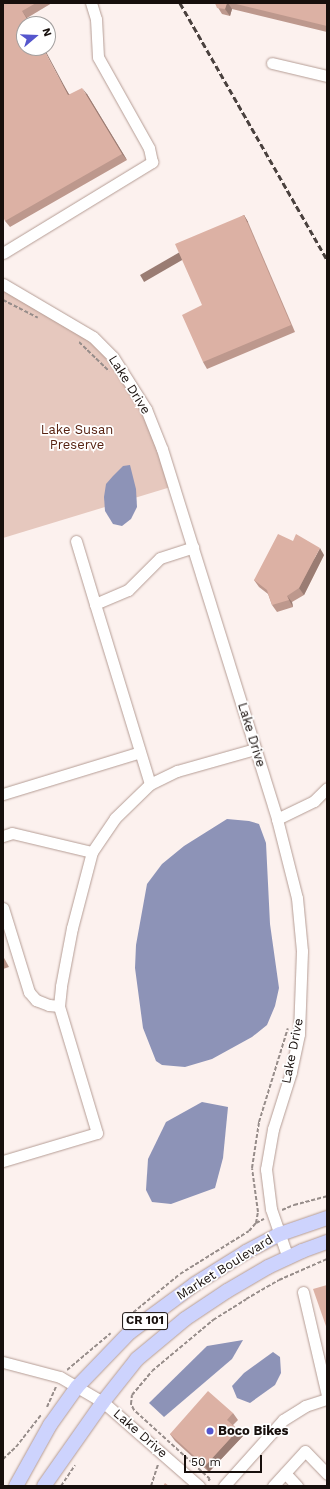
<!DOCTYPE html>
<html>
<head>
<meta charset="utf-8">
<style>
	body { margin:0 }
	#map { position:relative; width:330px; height:1489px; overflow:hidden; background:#fcf1ee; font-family:"Work Sans",sans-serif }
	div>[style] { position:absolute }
	.green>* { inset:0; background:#e6c8be }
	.water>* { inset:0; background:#8d93b7 }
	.path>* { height:2px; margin-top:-1px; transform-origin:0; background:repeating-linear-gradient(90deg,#978d8a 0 4px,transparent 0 6px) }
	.roads { filter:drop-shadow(0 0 1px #b59d95) drop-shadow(0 0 1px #b59d95) }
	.minor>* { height:11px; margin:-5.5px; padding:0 5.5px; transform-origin:5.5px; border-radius:5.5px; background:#fff }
	.major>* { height:14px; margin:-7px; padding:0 7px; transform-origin:7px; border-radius:7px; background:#cdd3fd }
	.rail>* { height:3px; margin-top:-1.5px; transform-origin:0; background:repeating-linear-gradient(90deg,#4a413e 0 6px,transparent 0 9px) }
	.wall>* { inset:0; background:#bd988d }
	.shaded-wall>* { inset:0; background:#9a7c73; transform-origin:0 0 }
	.building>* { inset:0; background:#dcb1a4 }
	.dots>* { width:11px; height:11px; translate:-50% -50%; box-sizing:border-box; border:2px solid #fff; border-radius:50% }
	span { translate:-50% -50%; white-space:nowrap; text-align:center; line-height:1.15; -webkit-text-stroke:3.5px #fff; paint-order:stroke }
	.shield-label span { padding:1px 3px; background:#fff; border:1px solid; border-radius:3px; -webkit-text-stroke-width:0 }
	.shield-label { font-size:12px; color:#170f0c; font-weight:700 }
	.street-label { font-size:13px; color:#170f0c }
	.park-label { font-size:13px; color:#572211 }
	.poi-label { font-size:13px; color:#170f0c; font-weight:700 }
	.left { translate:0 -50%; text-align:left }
	.frame { position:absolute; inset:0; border:4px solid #170f0c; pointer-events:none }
	.north { position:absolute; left:16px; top:16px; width:40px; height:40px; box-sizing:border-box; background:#fff; border:1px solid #a29f9e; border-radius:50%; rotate:71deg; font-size:11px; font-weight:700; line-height:16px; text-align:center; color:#170f0c }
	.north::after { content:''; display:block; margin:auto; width:14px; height:18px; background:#5556cd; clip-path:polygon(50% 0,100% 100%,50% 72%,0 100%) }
	.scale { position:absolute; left:184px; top:1455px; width:78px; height:18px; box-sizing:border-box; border:2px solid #170f0c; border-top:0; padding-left:5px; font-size:12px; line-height:14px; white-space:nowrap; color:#170f0c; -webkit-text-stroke:3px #fff; paint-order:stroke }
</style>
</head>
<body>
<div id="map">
	<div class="green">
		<div style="clip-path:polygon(3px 284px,93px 336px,146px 409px,174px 486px,3px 538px)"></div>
	</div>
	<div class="water">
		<div style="clip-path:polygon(130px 465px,136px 489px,137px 507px,131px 519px,122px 526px,113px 524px,105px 511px,104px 497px,106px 484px,113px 476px,123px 466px)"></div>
		<div style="clip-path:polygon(227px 819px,249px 821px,259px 824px,266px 843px,270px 924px,279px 988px,275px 1006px,267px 1025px,252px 1037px,212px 1059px,185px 1067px,162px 1065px,156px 1061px,143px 1028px,135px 968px,136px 945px,147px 884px,162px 864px,184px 846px)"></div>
		<div style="clip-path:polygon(202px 1102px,228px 1107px,223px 1158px,215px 1188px,171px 1204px,152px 1202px,146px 1190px,148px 1159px,166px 1122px)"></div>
		<div style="clip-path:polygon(243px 1340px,232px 1359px,164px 1417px,149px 1403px,207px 1346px)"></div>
		<div style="clip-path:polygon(273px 1352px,280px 1357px,281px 1373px,275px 1385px,250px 1403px,237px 1398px,232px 1386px,244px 1373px)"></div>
	</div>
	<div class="path">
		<div style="left:3px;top:300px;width:39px;rotate:27deg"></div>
		<div style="left:79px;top:342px;width:42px;rotate:44deg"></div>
		<div style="left:282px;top:1210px;width:13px;rotate:-23deg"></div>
		<div style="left:294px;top:1205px;width:34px;rotate:-15deg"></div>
		<div style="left:256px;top:1223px;width:11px;rotate:-80deg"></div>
		<div style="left:258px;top:1212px;width:44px;rotate:-97.8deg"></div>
		<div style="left:252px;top:1168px;width:47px;rotate:-81.3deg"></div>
		<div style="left:259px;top:1122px;width:98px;rotate:-72.9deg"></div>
		<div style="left:124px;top:1320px;width:72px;rotate:-39.4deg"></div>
		<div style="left:180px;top:1274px;width:81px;rotate:-31.9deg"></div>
		<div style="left:249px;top:1231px;width:11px;rotate:-49deg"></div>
		<div style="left:256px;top:1223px;width:9px;rotate:-27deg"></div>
		<div style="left:67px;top:1370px;width:57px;rotate:-40.1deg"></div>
		<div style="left:47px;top:1407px;width:22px;rotate:-66deg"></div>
		<div style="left:3px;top:1459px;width:18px;rotate:-43deg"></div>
		<div style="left:16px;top:1447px;width:41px;rotate:-52deg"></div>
		<div style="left:208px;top:1481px;width:3px;rotate:-45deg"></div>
		<div style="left:210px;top:1479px;width:103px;rotate:-137.8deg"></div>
		<div style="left:134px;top:1410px;width:7px;rotate:-117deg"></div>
		<div style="left:131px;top:1404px;width:9px;rotate:-84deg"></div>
		<div style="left:132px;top:1395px;width:31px;rotate:-50deg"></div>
		<div style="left:152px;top:1371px;width:80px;rotate:-39.9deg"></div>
		<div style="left:213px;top:1320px;width:39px;rotate:-32deg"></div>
		<div style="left:246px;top:1299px;width:38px;rotate:-30deg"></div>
		<div style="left:279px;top:1280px;width:52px;rotate:-23.6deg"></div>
		<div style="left:61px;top:1486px;width:25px;rotate:-56deg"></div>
		<div style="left:151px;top:1486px;width:23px;rotate:-72deg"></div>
	</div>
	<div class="roads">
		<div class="minor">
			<div style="left:272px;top:63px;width:57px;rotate:13.3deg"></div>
			<div style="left:3px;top:253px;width:175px;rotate:-31.4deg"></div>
			<div style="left:152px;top:162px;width:14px;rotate:-102deg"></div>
			<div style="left:149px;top:148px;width:104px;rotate:-119.3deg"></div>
			<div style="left:98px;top:57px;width:38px;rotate:-93deg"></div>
			<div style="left:96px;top:19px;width:17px;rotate:-107deg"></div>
			<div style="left:3px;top:284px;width:104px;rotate:30.5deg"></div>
			<div style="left:93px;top:337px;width:28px;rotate:45deg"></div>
			<div style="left:113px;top:357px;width:62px;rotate:57.6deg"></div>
			<div style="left:146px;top:409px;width:43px;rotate:68.2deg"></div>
			<div style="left:162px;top:449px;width:387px;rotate:72.7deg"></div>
			<div style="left:277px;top:819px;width:81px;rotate:75.8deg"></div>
			<div style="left:297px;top:898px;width:53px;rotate:84.6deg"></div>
			<div style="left:302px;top:951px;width:83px;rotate:92.1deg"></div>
			<div style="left:299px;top:1034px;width:39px;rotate:102deg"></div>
			<div style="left:291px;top:1072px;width:60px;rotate:107.5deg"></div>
			<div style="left:273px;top:1129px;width:41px;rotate:99.9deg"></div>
			<div style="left:266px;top:1169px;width:40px;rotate:82.9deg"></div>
			<div style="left:271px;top:1209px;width:52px;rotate:70.9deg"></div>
			<div style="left:76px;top:541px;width:66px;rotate:73.2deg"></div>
			<div style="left:150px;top:784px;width:188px;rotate:-107deg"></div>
			<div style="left:95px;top:604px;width:36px;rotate:-23deg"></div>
			<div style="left:128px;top:590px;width:45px;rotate:-45deg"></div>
			<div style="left:160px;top:558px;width:35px;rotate:-18deg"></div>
			<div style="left:3px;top:794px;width:143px;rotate:-17deg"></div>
			<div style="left:277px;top:819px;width:41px;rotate:-25.9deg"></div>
			<div style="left:314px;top:801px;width:18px;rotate:-45deg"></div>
			<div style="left:3px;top:836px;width:9px;rotate:-18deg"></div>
			<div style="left:12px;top:833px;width:82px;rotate:13.4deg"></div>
			<div style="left:3px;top:908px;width:88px;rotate:72.8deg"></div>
			<div style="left:29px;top:992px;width:11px;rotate:49deg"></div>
			<div style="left:36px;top:1000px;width:14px;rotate:21deg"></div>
			<div style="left:49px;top:1005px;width:10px;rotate:6deg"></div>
			<div style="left:3px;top:1161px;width:98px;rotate:-16.6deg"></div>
			<div style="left:97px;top:1133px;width:133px;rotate:-106.7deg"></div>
			<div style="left:59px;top:1006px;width:20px;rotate:-84deg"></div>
			<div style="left:61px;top:986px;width:59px;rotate:-79.3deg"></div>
			<div style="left:72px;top:928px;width:79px;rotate:-75.3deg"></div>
			<div style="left:92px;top:852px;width:41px;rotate:-55.9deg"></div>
			<div style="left:115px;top:818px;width:49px;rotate:-44.2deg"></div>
			<div style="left:150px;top:784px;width:30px;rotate:-26deg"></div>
			<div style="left:177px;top:771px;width:81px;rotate:-15.8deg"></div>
			<div style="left:303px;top:1292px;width:106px;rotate:76.9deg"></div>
			<div style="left:3px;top:1362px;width:59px;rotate:14.7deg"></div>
			<div style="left:60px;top:1377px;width:50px;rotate:30.2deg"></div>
			<div style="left:103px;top:1402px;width:128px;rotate:41.2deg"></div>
			<div style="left:285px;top:1473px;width:18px;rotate:47deg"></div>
			<div style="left:224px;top:1486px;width:89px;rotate:-48.2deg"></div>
			<div style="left:283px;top:1420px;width:26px;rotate:-32deg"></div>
			<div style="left:305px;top:1406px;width:23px;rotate:-18deg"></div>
			<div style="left:273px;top:1486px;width:47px;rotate:-47.6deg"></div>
			<div style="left:305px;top:1451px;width:32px;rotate:46deg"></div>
		</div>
		<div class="major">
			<div style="left:16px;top:1486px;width:70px;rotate:-60.9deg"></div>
			<div style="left:50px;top:1425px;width:47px;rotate:-54.6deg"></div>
			<div style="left:77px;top:1387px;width:76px;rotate:-46.1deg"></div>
			<div style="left:130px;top:1332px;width:81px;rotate:-36.4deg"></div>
			<div style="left:195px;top:1284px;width:60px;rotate:-32.1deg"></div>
			<div style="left:246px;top:1252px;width:38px;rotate:-28deg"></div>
			<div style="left:280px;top:1234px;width:50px;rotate:-18.8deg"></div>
			<div style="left:44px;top:1486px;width:103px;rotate:-54.9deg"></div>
			<div style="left:103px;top:1402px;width:55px;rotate:-51.7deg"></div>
			<div style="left:137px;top:1359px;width:62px;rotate:-39.8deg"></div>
			<div style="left:185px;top:1319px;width:50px;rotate:-33.7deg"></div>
			<div style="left:227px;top:1291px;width:48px;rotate:-30.3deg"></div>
			<div style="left:268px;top:1267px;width:38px;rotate:-25deg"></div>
			<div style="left:302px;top:1251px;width:27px;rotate:-20deg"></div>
		</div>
	</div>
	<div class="rail">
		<div style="left:180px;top:3px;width:296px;rotate:60.2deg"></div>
	</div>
	<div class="wall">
		<div style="clip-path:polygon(3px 3px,52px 3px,27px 18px,31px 24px,24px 24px,69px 94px,87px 94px,127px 160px,10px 227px,5px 221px)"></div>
		<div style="clip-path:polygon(215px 3px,327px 3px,327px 32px,232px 9px,230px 16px,222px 14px)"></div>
		<div style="clip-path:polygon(244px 215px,248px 222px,295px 332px,207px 369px,203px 362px,202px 305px)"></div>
		<div style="clip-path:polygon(324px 555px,304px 595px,292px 602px,293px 607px,277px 612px,272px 605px,268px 594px,259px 587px,254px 580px)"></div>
		<div style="clip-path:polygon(3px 956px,9px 967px,3px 969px)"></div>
		<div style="clip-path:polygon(233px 1413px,238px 1420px,233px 1425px,238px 1430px,243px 1436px,209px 1472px,175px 1441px,170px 1434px)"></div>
	</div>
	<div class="shaded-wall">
		<div style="clip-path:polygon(227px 3px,228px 3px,232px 9px,230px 16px,225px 9px)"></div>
		<div style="clip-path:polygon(22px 11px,27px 18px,31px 24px,30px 24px)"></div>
		<div style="clip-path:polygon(43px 48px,44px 48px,73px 102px,68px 95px)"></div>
		<div style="clip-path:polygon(82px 88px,87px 94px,127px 160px,122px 154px)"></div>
		<div style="left:244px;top:215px;width:8px;height:120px;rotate:60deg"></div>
		<div style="clip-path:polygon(320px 548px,324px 555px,304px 595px,299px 588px)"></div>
		<div style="clip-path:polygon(287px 596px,292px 602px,293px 607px,289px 600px)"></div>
		<div style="clip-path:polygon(238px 1430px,243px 1436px,209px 1472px,205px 1466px)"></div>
	</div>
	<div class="building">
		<div style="clip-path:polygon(3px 3px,36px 3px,22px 11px,30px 24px,24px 24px,24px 48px,43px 48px,68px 95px,82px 88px,122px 154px,5px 221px,3px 217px)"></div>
		<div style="clip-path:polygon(215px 3px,227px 3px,225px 9px,217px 8px)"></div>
		<div style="clip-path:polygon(232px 3px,327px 3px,327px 26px)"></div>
		<div style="clip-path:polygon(244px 215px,291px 325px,203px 362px,182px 315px,202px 305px,175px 244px)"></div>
		<div style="clip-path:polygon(278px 534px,293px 541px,296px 534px,320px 548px,299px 588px,287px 596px,289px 600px,272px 605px,267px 590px,254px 580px)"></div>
		<div style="clip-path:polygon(327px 1285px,327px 1329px,313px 1289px)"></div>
		<div style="clip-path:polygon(208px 1391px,233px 1413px,227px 1420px,238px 1430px,205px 1466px,170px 1434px)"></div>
		<div style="clip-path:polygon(165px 1483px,169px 1486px,163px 1486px)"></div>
	</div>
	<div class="dots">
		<div style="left:210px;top:1431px;background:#5556cd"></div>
	</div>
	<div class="shield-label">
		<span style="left:145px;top:1321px">CR 101</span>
	</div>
	<div class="street-label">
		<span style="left:129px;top:385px;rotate:58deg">Lake Drive</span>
		<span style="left:251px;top:735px;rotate:73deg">Lake Drive</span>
		<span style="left:293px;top:1051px;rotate:-79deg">Lake Drive</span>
		<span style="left:225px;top:1268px;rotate:-32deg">Market Boulevard</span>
		<span style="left:140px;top:1434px;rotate:41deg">Lake Drive</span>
	</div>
	<div class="park-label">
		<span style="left:77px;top:438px">Lake Susan<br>Preserve</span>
	</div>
	<div class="poi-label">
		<span class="left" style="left:218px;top:1431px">Boco Bikes</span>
	</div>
	<div class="frame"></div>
	<div class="north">N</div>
	<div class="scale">50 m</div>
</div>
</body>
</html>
